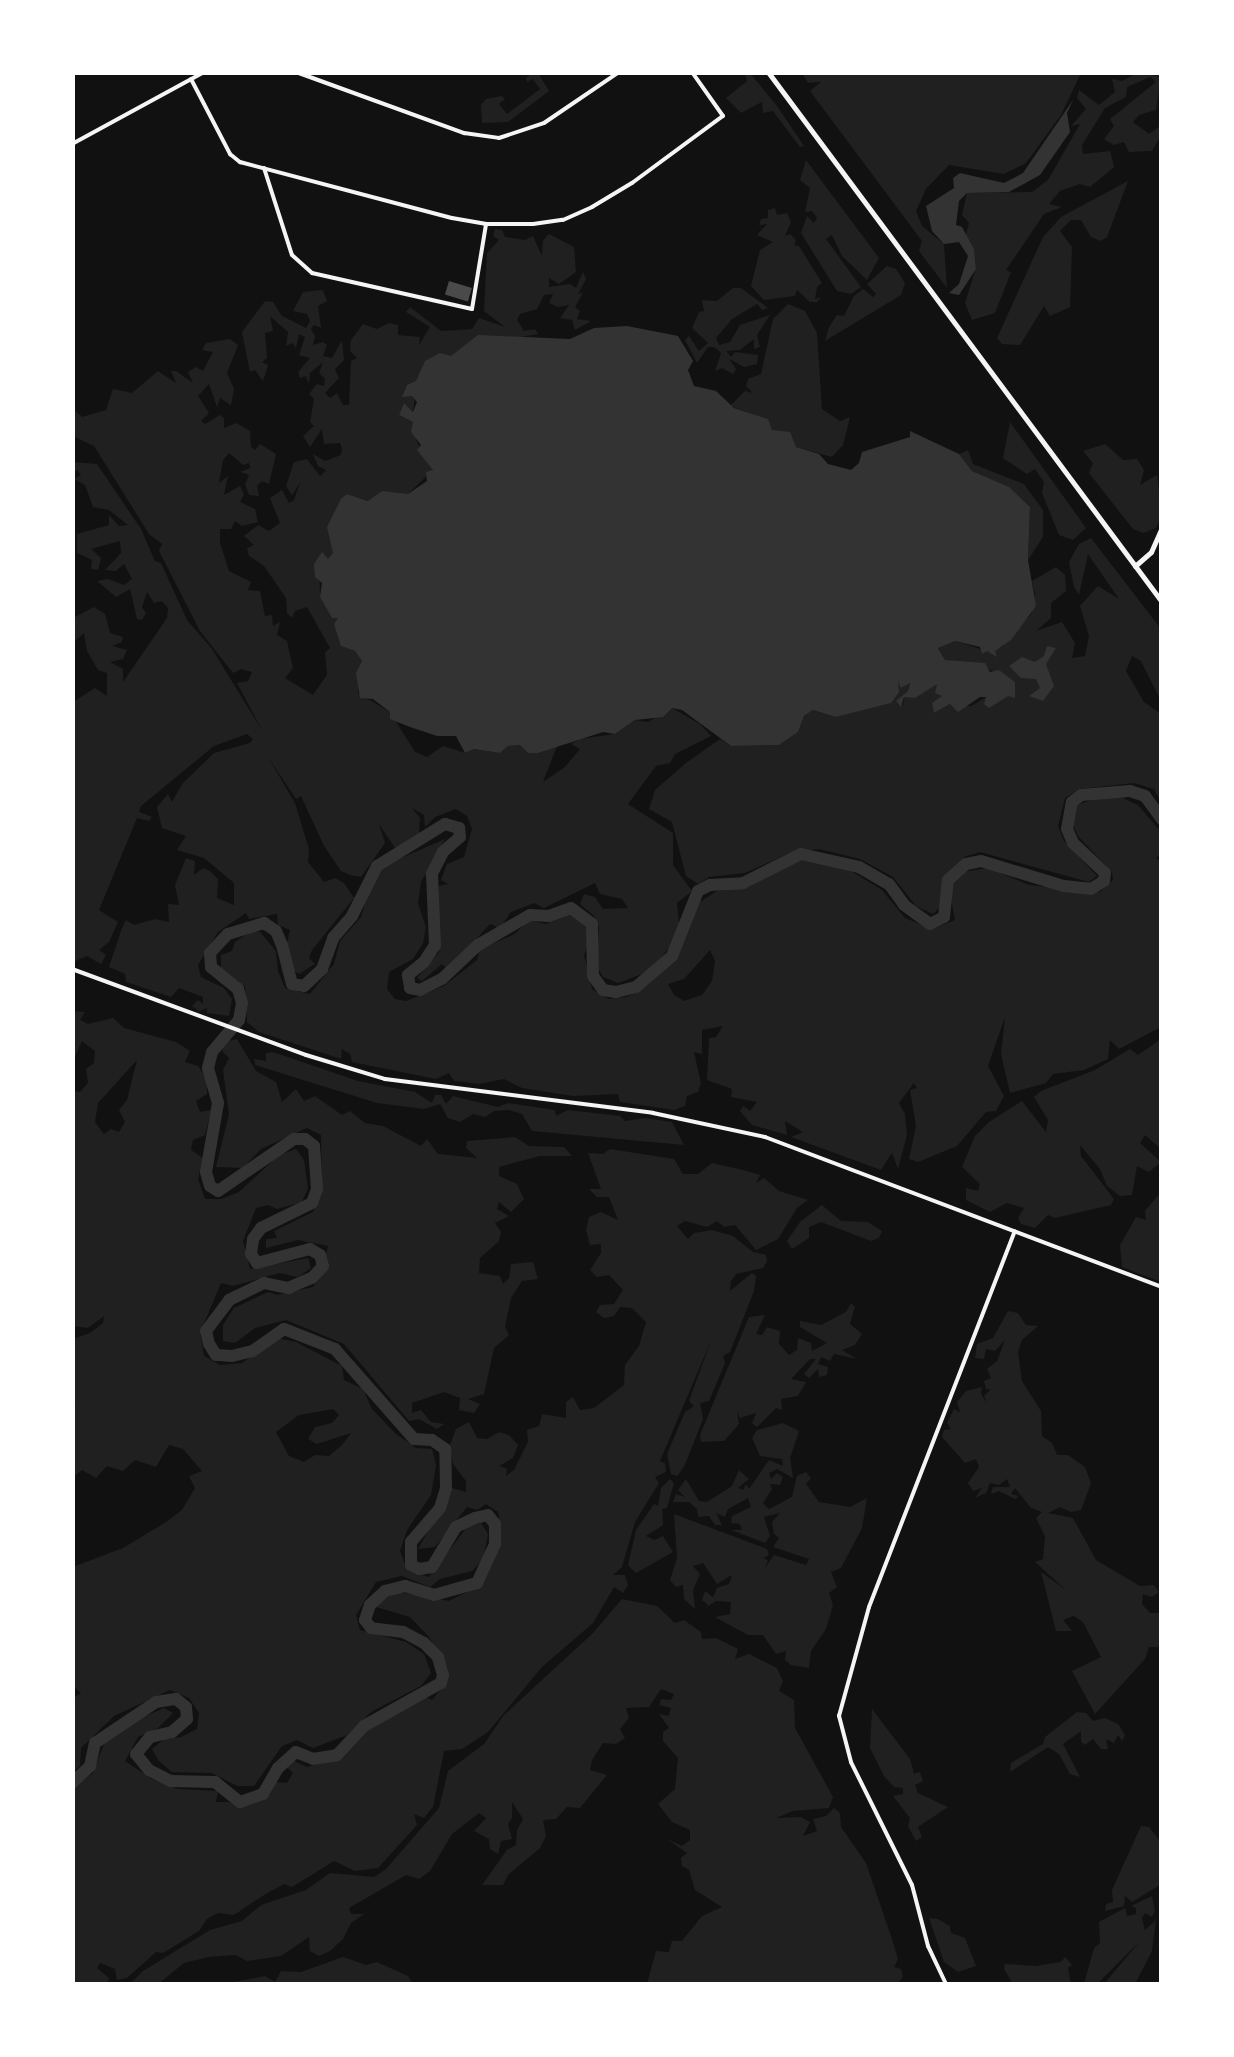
<!DOCTYPE html>
<html>
<head>
<meta charset="utf-8">
<style>
	body { margin:0 }
	#map { position:relative; width:1234px; height:2057px; overflow:hidden; background:#111; font-family:"Alegreya Sans",sans-serif }
	div>[style] { position:absolute }
	.green>* { inset:0; background:#202020 }
	.water>* { inset:0; background:#333 }
	.river>* { height:12px; margin:-6px; padding:0 6px; transform-origin:6px; border-radius:6px; background:#333 }
	.building>* { inset:0; background:#4a4a4a; transform-origin:0 0 }
	.minor>* { height:4px; margin:-2px; padding:0 2px; transform-origin:2px; border-radius:2px; background:#f5f5f5 }
	.tertiary>* { height:5px; margin:-2.5px; padding:0 2.5px; transform-origin:2.5px; border-radius:2.5px; background:#f5f5f5 }
	.secondary>* { height:5px; margin:-2.5px; padding:0 2.5px; transform-origin:2.5px; border-radius:2.5px; background:#f5f5f5 }
	span { translate:-50% -50%; white-space:nowrap; text-align:center; line-height:1.15; -webkit-text-stroke:10px #fff; paint-order:stroke }
	.frame { position:absolute; inset:0; border:75px solid #fff; pointer-events:none }
</style>
</head>
<body>
<div id="map">
	<div class="green">
		<div style="clip-path:polygon(533px 72px,538px 73px,549px 91px,508px 122px,482px 123px,481px 105px,486px 99px,502px 96px,505px 99px,499px 104px,507px 114px,540px 89px,533px 79px,527px 82px,526px 78px)"></div>
		<div style="clip-path:polygon(1139px 72px,1161px 77px,1156px 110px,1139px 115px,1133px 122px,1149px 134px,1160px 126px,1160px 137px,1152px 151px,1129px 152px,1124px 142px,1114px 145px,1104px 139px,1114px 126px,1110px 119px,1156px 82px,1150px 77px,1127px 87px,1126px 97px,1105px 108px,1082px 145px,1083px 154px,1110px 151px,1114px 167px,1090px 187px,1080px 184px,1060px 191px,1049px 204px,1062px 207px,1044px 214px,1006px 270px,1011px 272px,995px 313px,972px 320px,965px 303px,976px 268px,974px 249px,965px 237px,969px 223px,962px 215px,967px 193px,1032px 192px,1048px 180px,1080px 124px,1071px 126px,1086px 109px,1077px 98px,1079px 90px,1099px 105px,1115px 92px,1112px 79px,1122px 81px)"></div>
		<div style="clip-path:polygon(750px 73px,777px 106px,804px 146px,800px 147px,773px 111px,763px 113px,762px 102px,741px 113px,726px 98px,747px 81px,745px 74px)"></div>
		<div style="clip-path:polygon(802px 73px,1081px 73px,1061px 115px,1026px 163px,1004px 174px,949px 165px,926px 189px,916px 211px,922px 226px,944px 244px,947px 288px,919px 251px,922px 241px,810px 91px,821px 82px,808px 83px)"></div>
		<div style="clip-path:polygon(806px 160px,879px 258px,867px 280px,842px 256px,832px 235px,826px 239px,861px 287px,851px 294px,837px 291px,801px 233px,807px 216px,814px 223px,817px 218px,812px 211px,805px 212px,810px 188px,800px 180px)"></div>
		<div style="clip-path:polygon(1128px 181px,1107px 237px,1101px 241px,1091px 237px,1081px 220px,1071px 220px,1060px 231px,1072px 247px,1070px 307px,1050px 316px,1044px 306px,1020px 345px,1002px 344px,997px 338px,1043px 237px,1061px 217px)"></div>
		<div style="clip-path:polygon(775px 208px,777px 215px,787px 213px,791px 222px,785px 236px,790px 234px,796px 240px,794px 245px,799px 246px,822px 283px,817px 287px,815px 299px,821px 297px,817px 302px,810px 302px,797px 290px,795px 296px,764px 300px,751px 286px,760px 250px,773px 242px,757px 235px,767px 224px,759px 225px,761px 219px,768px 218px,768px 210px)"></div>
		<div style="clip-path:polygon(495px 229px,502px 230px,505px 237px,525px 240px,533px 236px,542px 256px,543px 240px,549px 234px,574px 247px,576px 272px,559px 284px,549px 278px,549px 287px,570px 284px,576px 288px,583px 272px,586px 279px,578px 294px,583px 293px,575px 307px,580px 311px,577px 319px,591px 321px,575px 330px,572px 320px,560px 318px,569px 305px,558px 307px,549px 303px,553px 294px,544px 295px,537px 309px,520px 314px,517px 320px,524px 331px,535px 329px,538px 334px,509px 339px,478px 336px,417px 382px,413px 412px,404px 403px,399px 415px,413px 422px,417px 442px,433px 470px,408px 494px,385px 494px,369px 501px,347px 494px,332px 536px,334px 553px,328px 560px,322px 553px,319px 558px,320px 597px,332px 617px,339px 618px,341px 646px,355px 651px,362px 661px,358px 693px,390px 712px,415px 752px,427px 757px,443px 746px,465px 753px,474px 749px,500px 753px,508px 746px,520px 745px,528px 753px,538px 753px,557px 746px,543px 782px,565px 767px,580px 749px,571px 744px,580px 739px,615px 734px,635px 720px,648px 722px,672px 708px,700px 724px,711px 736px,675px 754px,670px 763px,656px 766px,628px 804px,673px 833px,673px 865px,692px 891px,677px 903px,680px 933px,659px 961px,642px 974px,618px 983px,603px 977px,597px 966px,599px 927px,594px 916px,580px 904px,584px 894px,595px 897px,603px 909px,628px 908px,622px 899px,600px 894px,595px 883px,544px 908px,534px 903px,511px 912px,500px 928px,490px 924px,448px 970px,442px 964px,422px 981px,417px 978px,439px 952px,439px 886px,448px 884px,441px 880px,447px 864px,464px 857px,472px 829px,467px 816px,456px 809px,435px 817px,425px 827px,424px 815px,412px 808px,420px 818px,419px 833px,403px 848px,395px 848px,379px 824px,385px 843px,361px 877px,350px 875px,341px 871px,324px 846px,301px 796px,296px 799px,268px 757px,295px 803px,309px 849px,308px 862px,324px 882px,335px 878px,344px 883px,354px 898px,312px 950px,309px 958px,315px 964px,299px 974px,293px 970px,286px 948px,290px 930px,278px 925px,277px 914px,249px 919px,246px 913px,218px 932px,198px 965px,201px 977px,224px 988px,232px 999px,229px 1016px,207px 1013px,207px 1008px,199px 1011px,192px 1006px,198px 1000px,203px 1004px,203px 997px,179px 988px,171px 997px,126px 982px,125px 974px,109px 967px,122px 928px,126px 920px,134px 925px,155px 919px,169px 922px,168px 904px,179px 905px,175px 885px,186px 858px,195px 861px,194px 875px,203px 868px,210px 871px,218px 879px,217px 898px,234px 905px,234px 883px,204px 858px,177px 850px,186px 836px,162px 828px,157px 807px,168px 794px,172px 802px,182px 784px,214px 753px,250px 743px,253px 739px,247px 734px,214px 746px,141px 806px,139px 812px,152px 817px,149px 821px,137px 818px,99px 910px,118px 922px,109px 942px,99px 950px,106px 955px,101px 964px,87px 956px,73px 962px,73px 702px,95px 688px,107px 696px,107px 673px,98px 670px,87px 651px,84px 633px,73px 643px,73px 618px,94px 607px,105px 614px,110px 633px,123px 637px,122px 642px,112px 646px,127px 650px,123px 659px,110px 662px,123px 669px,123px 682px,167px 618px,168px 608px,162px 601px,154px 603px,147px 592px,142px 607px,146px 613px,142px 620px,137px 619px,130px 589px,116px 597px,97px 581px,108px 579px,124px 585px,132px 579px,124px 564px,116px 571px,105px 570px,121px 553px,120px 541px,91px 549px,101px 558px,98px 570px,91px 569px,92px 560px,77px 553px,77px 534px,109px 525px,109px 515px,119px 526px,128px 525px,109px 510px,93px 507px,85px 485px,74px 479px,81px 475px,77px 470px,73px 472px,73px 462px,97px 464px,141px 529px,155px 561px,161px 563px,187px 620px,212px 649px,263px 732px,237px 683px,248px 681px,252px 672px,241px 669px,233px 673px,200px 631px,159px 551px,162px 544px,149px 534px,94px 446px,73px 436px,73px 409px,82px 417px,106px 410px,113px 389px,132px 393px,158px 371px,176px 383px,171px 371px,176px 371px,193px 383px,188px 372px,196px 367px,203px 371px,213px 352px,202px 350px,206px 343px,230px 339px,238px 345px,227px 373px,234px 389px,231px 405px,220px 398px,217px 407px,209px 384px,198px 396px,209px 413px,201px 421px,205px 424px,220px 415px,224px 418px,224px 428px,236px 423px,250px 431px,251px 447px,255px 450px,260px 444px,276px 454px,269px 484px,262px 481px,257px 486px,259px 496px,249px 495px,245px 484px,249px 475px,240px 472px,250px 468px,249px 463px,243px 465px,229px 453px,223px 460px,219px 483px,228px 476px,224px 495px,240px 486px,244px 494px,240px 502px,255px 509px,258px 522px,242px 526px,235px 521px,231px 529px,220px 529px,220px 543px,229px 571px,251px 582px,248px 590px,260px 591px,265px 616px,272px 615px,273px 626px,280px 622px,277px 635px,287px 641px,293px 668px,285px 678px,313px 695px,327px 675px,325px 653px,330px 648px,307px 607px,295px 611px,292px 618px,287px 613px,286px 598px,264px 566px,249px 556px,247px 548px,254px 545px,244px 536px,258px 525px,269px 531px,280px 523px,270px 498px,282px 490px,289px 503px,294px 500px,300px 483px,292px 495px,286px 486px,294px 462px,307px 459px,320px 476px,326px 470px,318px 466px,313px 454px,325px 461px,341px 455px,342px 449px,340px 443px,324px 444px,322px 429px,310px 447px,303px 436px,314px 426px,310px 422px,314px 399px,309px 394px,317px 384px,324px 386px,325px 379px,319px 373px,323px 362px,310px 373px,309px 384px,306px 376px,300px 378px,298px 372px,310px 358px,299px 355px,305px 337px,299px 334px,296px 348px,293px 343px,286px 346px,288px 332px,270px 316px,273px 331px,265px 333px,267px 358px,262px 362px,268px 365px,263px 381px,255px 370px,250px 372px,242px 332px,265px 301px,273px 302px,282px 316px,306px 328px,310px 321px,307px 314px,293px 311px,303px 292px,323px 290px,327px 301px,318px 306px,321px 328px,314px 325px,311px 329px,315px 336px,313px 345px,323px 342px,327px 345px,323px 356px,332px 358px,342px 340px,344px 360px,335px 369px,339px 378px,325px 393px,330px 398px,337px 393px,343px 405px,349px 405px,351px 361px,357px 358px,350px 351px,351px 340px,363px 324px,377px 329px,389px 323px,398px 325px,398px 335px,420px 337px,419px 345px,430px 327px,406px 312px,410px 307px,441px 331px,472px 329px,479px 318px,505px 327px,484px 311px,487px 253px,499px 240px,493px 236px)"></div>
		<div style="clip-path:polygon(887px 266px,896px 269px,905px 283px,901px 295px,825px 341px,829px 327px,837px 315px,844px 316px,854px 296px,863px 289px,873px 297px,876px 294px,867px 284px)"></div>
		<div style="clip-path:polygon(733px 288px,741px 288px,768px 308px,762px 310px,757px 304px,732px 319px,716px 338px,719px 345px,730px 342px,740px 325px,770px 315px,757px 335px,760px 347px,754px 349px,754px 339px,740px 350px,726px 351px,731px 357px,735px 352px,758px 355px,757px 364px,744px 367px,729px 359px,736px 369px,733px 374px,722px 368px,715px 371px,721px 353px,714px 347px,708px 347px,697px 363px,685px 340px,689px 336px,699px 351px,708px 343px,692px 328px,699px 312px,704px 311px,702px 300px,717px 301px)"></div>
		<div style="clip-path:polygon(788px 304px,805px 311px,817px 333px,822px 409px,840px 421px,850px 417px,843px 445px,832px 457px,796px 447px,772px 430px,767px 419px,730px 406px,745px 391px,753px 393px,746px 386px,748px 379px,761px 374px,773px 319px)"></div>
		<div style="clip-path:polygon(1010px 422px,1086px 528px,1073px 540px,1059px 535px,1042px 493px,1044px 482px,1035px 469px,1027px 474px,1003px 458px)"></div>
		<div style="clip-path:polygon(1105px 444px,1123px 460px,1137px 459px,1144px 470px,1140px 485px,1157px 475px,1162px 515px,1156px 528px,1143px 533px,1133px 529px,1089px 473px,1093px 463px,1083px 451px)"></div>
		<div style="clip-path:polygon(968px 450px,973px 464px,1024px 484px,1043px 510px,1043px 537px,1028px 560px,1030px 507px,1008px 487px,972px 471px,959px 454px)"></div>
		<div style="clip-path:polygon(1091px 538px,1161px 629px,1161px 701px,1141px 661px,1132px 656px,1126px 671px,1144px 702px,1161px 714px,1161px 802px,1154px 789px,1134px 783px,1079px 789px,1065px 798px,1058px 826px,1064px 841px,1097px 876px,1089px 882px,980px 852px,964px 857px,946px 877px,940px 907px,933px 914px,916px 906px,893px 877px,860px 859px,819px 849px,790px 853px,745px 873px,709px 877px,698px 884px,686px 876px,672px 822px,649px 809px,655px 790px,686px 763px,720px 739px,731px 746px,779px 745px,798px 732px,804px 716px,813px 710px,836px 717px,890px 703px,897px 681px,901px 681px,902px 688px,910px 681px,908px 692px,899px 700px,903px 706px,904px 697px,937px 684px,942px 697px,934px 713px,950px 704px,971px 706px,987px 697px,1004px 677px,981px 665px,945px 660px,938px 647px,955px 641px,987px 651px,1002px 647px,1031px 614px,1035px 595px,1032px 581px,1056px 567px,1065px 575px,1066px 591px,1051px 603px,1051px 618px,1036px 631px,1062px 622px,1075px 643px,1072px 658px,1085px 656px,1089px 636px,1080px 606px,1098px 586px,1119px 599px,1088px 554px,1079px 595px,1074px 587px,1069px 562px,1079px 544px)"></div>
		<div style="clip-path:polygon(evenodd,1101px 797px,1123px 798px,1138px 805px,1161px 832px,1161px 854px,1156px 858px,1162px 863px,1161px 1027px,1119px 1049px,1110px 1040px,1108px 1059px,1084px 1070px,1053px 1074px,1046px 1083px,1010px 1093px,1001px 1054px,1005px 1017px,988px 1066px,1004px 1096px,996px 1111px,986px 1112px,957px 1146px,918px 1162px,909px 1159px,916px 1126px,910px 1090px,917px 1088px,914px 1083px,899px 1103px,905px 1114px,907px 1135px,898px 1169px,892px 1153px,881px 1170px,791px 1137px,803px 1132px,785px 1121px,787px 1135px,752px 1125px,740px 1111px,743px 1106px,750px 1111px,757px 1102px,731px 1097px,732px 1089px,707px 1080px,709px 1038px,716px 1037px,723px 1026px,702px 1030px,702px 1054px,694px 1052px,701px 1083px,698px 1092px,687px 1096px,685px 1106px,674px 1110px,620px 1102px,618px 1094px,573px 1096px,522px 1088px,504px 1079px,479px 1084px,454px 1081px,449px 1073px,436px 1079px,352px 1062px,350px 1054px,342px 1049px,341px 1059px,317px 1051px,259px 1032px,247px 1022px,245px 987px,221px 969px,221px 955px,232px 951px,235px 942px,252px 931px,260px 932px,276px 951px,278px 971px,285px 988px,310px 994px,334px 964px,340px 941px,361px 917px,373px 876px,383px 866px,445px 839px,421px 882px,418px 903px,426px 927px,423px 943px,413px 959px,389px 972px,387px 989px,395px 999px,406px 1001px,444px 986px,477px 960px,480px 949px,515px 934px,528px 920px,546px 924px,570px 914px,581px 919px,592px 937px,584px 955px,592px 989px,609px 999px,626px 997px,639px 992px,675px 959px,700px 902px,717px 891px,748px 887px,804px 859px,846px 868px,882px 890px,905px 918px,932px 929px,955px 920px,949px 888px,962px 872px,988px 868px,1029px 885px,1100px 892px,1113px 880px,1112px 872px,1078px 836px,1070px 818px,1076px 805px,1101px 797px,710px 950px,715px 961px,712px 981px,702px 995px,684px 1001px,674px 995px,668px 984px,684px 979px,710px 950px)"></div>
		<div style="clip-path:polygon(evenodd,73px 1011px,85px 1012px,80px 1020px,88px 1024px,113px 1018px,124px 1028px,176px 1042px,190px 1051px,185px 1062px,198px 1066px,207px 1079px,207px 1094px,196px 1101px,200px 1112px,211px 1110px,205px 1135px,193px 1140px,191px 1150px,203px 1158px,198px 1179px,205px 1199px,221px 1199px,239px 1192px,279px 1155px,296px 1149px,304px 1160px,308px 1188px,302px 1202px,277px 1209px,268px 1205px,256px 1208px,243px 1241px,250px 1269px,308px 1258px,311px 1268px,298px 1277px,279px 1273px,233px 1286px,221px 1283px,200px 1333px,204px 1356px,220px 1365px,242px 1363px,277px 1338px,296px 1342px,342px 1366px,344px 1380px,363px 1389px,372px 1409px,396px 1434px,416px 1448px,432px 1449px,436px 1465px,431px 1495px,407px 1530px,400px 1551px,407px 1570px,429px 1577px,467px 1527px,481px 1523px,488px 1534px,483px 1560px,472px 1571px,440px 1579px,430px 1587px,402px 1576px,376px 1582px,356px 1615px,360px 1630px,406px 1642px,424px 1654px,431px 1673px,421px 1686px,371px 1712px,347px 1735px,313px 1748px,297px 1740px,282px 1746px,254px 1786px,237px 1786px,212px 1773px,172px 1772px,158px 1760px,152px 1749px,164px 1739px,181px 1737px,197px 1729px,199px 1713px,189px 1698px,170px 1690px,114px 1716px,81px 1748px,80px 1766px,73px 1772px,73px 1698px,81px 1693px,73px 1686px,73px 1567px,123px 1548px,166px 1522px,182px 1510px,195px 1488px,189px 1476px,202px 1471px,183px 1449px,169px 1445px,156px 1467px,135px 1460px,123px 1471px,107px 1466px,96px 1478px,82px 1470px,73px 1477px,73px 1406px,76px 1403px,73px 1402px,73px 1339px,90px 1333px,103px 1323px,104px 1316px,88px 1328px,73px 1326px,73px 1091px,80px 1092px,88px 1083px,86px 1069px,94px 1063px,95px 1051px,82px 1041px,73px 1061px,73px 1011px,137px 1060px,127px 1100px,119px 1110px,125px 1122px,119px 1132px,111px 1129px,104px 1134px,95px 1122px,98px 1103px,137px 1060px,73px 1011px,333px 1409px,339px 1415px,332px 1423px,315px 1427px,308px 1439px,317px 1444px,351px 1433px,342px 1445px,329px 1456px,315px 1455px,304px 1462px,289px 1456px,276px 1432px,299px 1415px,333px 1409px)"></div>
		<div style="clip-path:polygon(237px 1039px,256px 1071px,276px 1082px,282px 1102px,296px 1089px,304px 1101px,315px 1096px,342px 1115px,350px 1111px,365px 1123px,383px 1126px,421px 1146px,427px 1139px,438px 1154px,477px 1158px,466px 1148px,467px 1141px,515px 1137px,529px 1146px,564px 1147px,572px 1156px,540px 1156px,499px 1167px,499px 1176px,517px 1184px,524px 1199px,511px 1212px,499px 1202px,497px 1209px,509px 1216px,495px 1223px,501px 1232px,499px 1241px,480px 1258px,479px 1273px,500px 1276px,503px 1284px,509px 1278px,511px 1264px,533px 1262px,538px 1279px,522px 1281px,511px 1298px,505px 1327px,509px 1335px,494px 1348px,484px 1394px,468px 1399px,480px 1404px,474px 1413px,459px 1410px,460px 1398px,444px 1392px,412px 1403px,412px 1413px,421px 1410px,431px 1422px,444px 1424px,437px 1429px,419px 1419px,409px 1421px,344px 1344px,286px 1320px,255px 1328px,235px 1343px,223px 1341px,223px 1325px,234px 1308px,268px 1292px,277px 1295px,313px 1287px,321px 1276px,328px 1246px,298px 1240px,266px 1248px,266px 1239px,277px 1238px,274px 1231px,313px 1212px,322px 1194px,321px 1135px,307px 1128px,261px 1149px,243px 1168px,216px 1167px,229px 1114px,223px 1070px,229px 1058px,222px 1051px,225px 1042px)"></div>
		<div style="clip-path:polygon(1161px 1039px,1161px 1149px,1145px 1135px,1140px 1143px,1161px 1162px,1149px 1172px,1137px 1166px,1132px 1195px,1120px 1196px,1107px 1186px,1100px 1169px,1080px 1145px,1081px 1156px,1114px 1199px,1111px 1205px,1055px 1218px,1048px 1215px,1035px 1228px,1021px 1224px,1018px 1218px,1024px 1208px,1007px 1203px,990px 1212px,966px 1200px,966px 1188px,978px 1191px,980px 1184px,962px 1167px,975px 1136px,989px 1122px,1022px 1101px,1046px 1132px,1048px 1120px,1034px 1097px,1041px 1091px,1095px 1070px,1130px 1049px,1138px 1055px)"></div>
		<div style="clip-path:polygon(273px 1052px,358px 1081px,415px 1092px,432px 1103px,435px 1095px,441px 1095px,446px 1104px,453px 1096px,498px 1107px,508px 1103px,555px 1110px,556px 1116px,568px 1110px,620px 1116px,625px 1121px,645px 1118px,672px 1122px,684px 1145px,532px 1131px,522px 1114px,509px 1110px,494px 1111px,485px 1117px,473px 1114px,460px 1122px,448px 1118px,440px 1104px,424px 1109px,377px 1103px,255px 1065px,254px 1059px,266px 1061px,266px 1053px)"></div>
		<div style="clip-path:polygon(610px 1149px,674px 1159px,683px 1174px,698px 1174px,712px 1163px,743px 1170px,760px 1175px,756px 1183px,764px 1178px,779px 1191px,808px 1200px,797px 1208px,778px 1239px,756px 1250px,735px 1225px,724px 1227px,717px 1221px,707px 1227px,685px 1221px,677px 1226px,688px 1239px,694px 1233px,712px 1230px,733px 1236px,753px 1252px,766px 1255px,767px 1261px,763px 1268px,736px 1274px,731px 1281px,730px 1291px,752px 1273px,756px 1276px,754px 1291px,730px 1352px,723px 1356px,725px 1363px,709px 1401px,700px 1403px,703px 1419px,684px 1467px,677px 1476px,671px 1474px,667px 1454px,685px 1412px,694px 1406px,689px 1401px,710px 1343px,660px 1461px,665px 1463px,666px 1472px,655px 1477px,659px 1483px,635px 1522px,622px 1567px,613px 1575px,625px 1575px,628px 1585px,623px 1593px,614px 1587px,593px 1623px,542px 1667px,488px 1732px,462px 1749px,444px 1751px,433px 1807px,424px 1818px,414px 1814px,417px 1825px,378px 1868px,355px 1871px,334px 1861px,292px 1887px,284px 1884px,264px 1895px,234px 1915px,218px 1913px,207px 1919px,199px 1931px,163px 1953px,156px 1952px,127px 1978px,117px 1980px,115px 1969px,100px 1963px,97px 1968px,109px 1978px,107px 1984px,73px 1984px,73px 1789px,93px 1773px,105px 1741px,141px 1718px,164px 1708px,173px 1713px,158px 1728px,138px 1737px,125px 1761px,152px 1779px,178px 1789px,218px 1791px,216px 1802px,229px 1802px,241px 1808px,270px 1795px,276px 1782px,287px 1783px,293px 1773px,286px 1766px,294px 1761px,307px 1767px,339px 1759px,369px 1727px,405px 1705px,425px 1697px,432px 1700px,446px 1683px,448px 1669px,429px 1637px,410px 1617px,376px 1607px,381px 1599px,399px 1592px,449px 1601px,475px 1588px,494px 1561px,500px 1523px,498px 1512px,486px 1504px,477px 1510px,467px 1507px,435px 1547px,418px 1549px,452px 1488px,466px 1492px,466px 1481px,453px 1464px,450px 1445px,456px 1429px,469px 1422px,477px 1438px,487px 1439px,499px 1432px,509px 1435px,518px 1445px,513px 1458px,499px 1466px,507px 1469px,506px 1476px,514px 1470px,528px 1442px,527px 1430px,539px 1426px,542px 1414px,566px 1418px,566px 1402px,573px 1397px,580px 1410px,594px 1408px,624px 1385px,625px 1365px,639px 1346px,646px 1322px,632px 1308px,620px 1307px,614px 1316px,604px 1318px,596px 1312px,600px 1305px,614px 1304px,623px 1290px,609px 1275px,597px 1277px,590px 1270px,601px 1253px,601px 1244px,590px 1245px,586px 1230px,589px 1217px,601px 1212px,618px 1220px,609px 1197px,597px 1197px,589px 1189px,601px 1189px,588px 1153px,603px 1154px)"></div>
		<div style="clip-path:polygon(1161px 1192px,1161px 1282px,1122px 1267px,1120px 1245px,1136px 1217px,1146px 1220px,1145px 1211px)"></div>
		<div style="clip-path:polygon(822px 1205px,841px 1221px,868px 1222px,882px 1231px,879px 1238px,871px 1241px,821px 1222px,809px 1227px,809px 1238px,792px 1249px,787px 1241px,800px 1222px)"></div>
		<div style="clip-path:polygon(851px 1303px,855px 1307px,850px 1324px,862px 1334px,855px 1345px,842px 1350px,857px 1359px,834px 1354px,830px 1361px,821px 1357px,818px 1364px,828px 1367px,827px 1375px,819px 1377px,818px 1369px,809px 1378px,804px 1374px,816px 1359px,810px 1359px,791px 1379px,806px 1382px,798px 1396px,781px 1399px,782px 1410px,776px 1408px,757px 1427px,752px 1423px,756px 1413px,740px 1418px,737px 1411px,739px 1424px,724px 1441px,701px 1442px,700px 1435px,749px 1317px,765px 1315px,756px 1334px,762px 1335px,767px 1327px,780px 1331px,779px 1344px,789px 1355px,797px 1350px,798px 1338px,811px 1343px,812px 1351px,827px 1343px,800px 1327px,800px 1321px,821px 1325px,846px 1312px)"></div>
		<div style="clip-path:polygon(1008px 1311px,1018px 1313px,1026px 1325px,1038px 1326px,1022px 1340px,1018px 1352px,1022px 1381px,1041px 1411px,1042px 1436px,1052px 1443px,1057px 1455px,1068px 1455px,1085px 1467px,1091px 1483px,1081px 1510px,1071px 1512px,1060px 1507px,1048px 1513px,1073px 1518px,1096px 1560px,1140px 1586px,1154px 1585px,1159px 1592px,1152px 1597px,1143px 1594px,1142px 1604px,1150px 1613px,1161px 1613px,1161px 1640px,1158px 1647px,1149px 1647px,1145px 1659px,1095px 1714px,1072px 1671px,1101px 1657px,1083px 1622px,1074px 1616px,1063px 1620px,1072px 1631px,1056px 1631px,1041px 1572px,1066px 1590px,1035px 1562px,1043px 1559px,1045px 1536px,1036px 1518px,1042px 1512px,1031px 1508px,1015px 1488px,1011px 1494px,1019px 1496px,1015px 1499px,999px 1491px,991px 1494px,993px 1487px,1010px 1487px,1007px 1479px,999px 1485px,990px 1483px,986px 1493px,975px 1498px,982px 1488px,973px 1491px,968px 1483px,979px 1467px,976px 1459px,965px 1463px,942px 1437px,944px 1430px,951px 1429px,947px 1423px,954px 1409px,960px 1412px,957px 1402px,966px 1391px,982px 1387px,981px 1394px,987px 1403px,984px 1396px,991px 1389px,986px 1389px,984px 1381px,991px 1378px,987px 1369px,997px 1361px,1005px 1340px,995px 1351px,986px 1349px,984px 1359px,975px 1358px,977px 1344px,993px 1338px)"></div>
		<div style="clip-path:polygon(783px 1423px,799px 1431px,790px 1458px,793px 1478px,777px 1469px,769px 1473px,771px 1479px,777px 1473px,783px 1477px,780px 1485px,770px 1484px,772px 1489px,763px 1503px,769px 1509px,792px 1497px,797px 1476px,806px 1472px,811px 1478px,806px 1484px,819px 1502px,850px 1507px,867px 1498px,862px 1528px,841px 1568px,831px 1572px,837px 1587px,829px 1593px,833px 1605px,826px 1629px,811px 1651px,809px 1668px,791px 1665px,785px 1660px,786px 1651px,776px 1654px,763px 1635px,748px 1635px,715px 1617px,730px 1614px,731px 1602px,716px 1601px,704px 1609px,708px 1605px,702px 1600px,705px 1591px,713px 1597px,717px 1588px,729px 1584px,732px 1575px,717px 1584px,703px 1563px,693px 1566px,700px 1574px,693px 1590px,695px 1609px,684px 1599px,683px 1585px,676px 1587px,670px 1580px,677px 1558px,674px 1514px,767px 1549px,769px 1555px,763px 1558px,768px 1560px,765px 1568px,774px 1555px,806px 1565px,809px 1559px,773px 1547px,779px 1538px,774px 1534px,772px 1522px,780px 1513px,764px 1517px,770px 1536px,765px 1543px,731px 1530px,742px 1530px,740px 1524px,731px 1523px,732px 1516px,751px 1507px,748px 1498px,728px 1509px,725px 1517px,716px 1513px,722px 1525px,715px 1525px,709px 1516px,698px 1517px,697px 1509px,689px 1502px,673px 1502px,676px 1494px,685px 1497px,678px 1490px,686px 1479px,699px 1501px,707px 1502px,732px 1486px,739px 1470px,749px 1479px,738px 1488px,743px 1490px,746px 1484px,749px 1489px,769px 1460px,783px 1466px,782px 1459px,760px 1456px,752px 1438px,757px 1430px)"></div>
		<div style="clip-path:polygon(670px 1479px,674px 1483px,667px 1508px,662px 1509px,663px 1525px,646px 1536px,654px 1540px,663px 1536px,673px 1552px,636px 1573px,628px 1565px,636px 1530px,654px 1504px,658px 1506px,661px 1488px)"></div>
		<div style="clip-path:polygon(622px 1599px,657px 1606px,675px 1623px,684px 1620px,701px 1632px,702px 1639px,716px 1638px,738px 1649px,735px 1659px,749px 1654px,777px 1668px,783px 1681px,779px 1691px,794px 1700px,795px 1728px,833px 1797px,829px 1808px,793px 1811px,776px 1818px,801px 1817px,810px 1822px,803px 1836px,817px 1831px,813px 1819px,826px 1816px,834px 1808px,840px 1813px,841px 1827px,866px 1863px,892px 1939px,898px 1959px,894px 1967px,901px 1969px,903px 1977px,897px 1984px,647px 1984px,656px 1951px,669px 1952px,672px 1941px,682px 1941px,702px 1916px,722px 1907px,695px 1890px,689px 1870px,682px 1866px,681px 1858px,687px 1853px,667px 1839px,682px 1846px,690px 1840px,690px 1830px,672px 1822px,658px 1804px,675px 1789px,678px 1758px,663px 1741px,663px 1732px,669px 1728px,659px 1714px,669px 1716px,671px 1708px,659px 1705px,661px 1699px,671px 1700px,674px 1694px,661px 1689px,649px 1707px,626px 1708px,629px 1718px,620px 1729px,625px 1738px,616px 1744px,603px 1743px,592px 1760px,590px 1770px,607px 1775px,580px 1808px,567px 1807px,556px 1819px,543px 1820px,546px 1836px,540px 1848px,508px 1875px,503px 1885px,482px 1885px,507px 1850px,516px 1845px,517px 1830px,523px 1819px,512px 1802px,512px 1818px,508px 1824px,512px 1839px,501px 1841px,498px 1854px,490px 1849px,489px 1839px,474px 1831px,486px 1818px,479px 1813px,452px 1834px,430px 1871px,419px 1879px,406px 1875px,349px 1908px,351px 1914px,364px 1914px,351px 1923px,343px 1939px,330px 1951px,319px 1956px,310px 1951px,309px 1937px,281px 1956px,247px 1961px,236px 1955px,209px 1957px,184px 1963px,158px 1984px,130px 1984px,143px 1971px,210px 1930px,242px 1921px,261px 1905px,306px 1890px,330px 1873px,374px 1877px,386px 1869px,439px 1808px,448px 1771px,484px 1744px,504px 1715px,593px 1633px)"></div>
		<div style="clip-path:polygon(872px 1709px,910px 1759px,914px 1774px,920px 1772px,923px 1781px,915px 1785px,918px 1793px,948px 1807px,918px 1827px,922px 1837px,916px 1841px,908px 1826px,910px 1818px,893px 1796px,903px 1794px,903px 1788px,894px 1787px,884px 1776px,870px 1748px)"></div>
		<div style="clip-path:polygon(1077px 1712px,1086px 1713px,1093px 1721px,1105px 1718px,1118px 1724px,1125px 1735px,1122px 1741px,1118px 1735px,1114px 1743px,1106px 1739px,1108px 1749px,1101px 1749px,1093px 1739px,1085px 1745px,1081px 1742px,1081px 1731px,1063px 1744px,1080px 1777px,1070px 1774px,1059px 1754px,1048px 1747px,1010px 1772px,1011px 1763px,1043px 1744px,1045px 1737px)"></div>
		<div style="clip-path:polygon(1141px 1826px,1149px 1827px,1161px 1842px,1160px 1885px,1132px 1902px,1125px 1896px,1124px 1906px,1105px 1911px,1106px 1904px,1113px 1902px,1112px 1890px)"></div>
		<div style="clip-path:polygon(1152px 1896px,1155px 1910px,1152px 1917px,1145px 1913px,1142px 1918px,1145px 1930px,1156px 1920px,1152px 1951px,1135px 1984px,1104px 1984px,1140px 1941px,1097px 1984px,1084px 1984px,1094px 1948px,1100px 1943px,1099px 1922px,1125px 1908px,1127px 1916px,1136px 1914px,1136px 1908px,1131px 1906px)"></div>
		<div style="clip-path:polygon(929px 1918px,938px 1919px,950px 1926px,951px 1933px,965px 1938px,976px 1966px,958px 1972px,944px 1962px)"></div>
		<div style="clip-path:polygon(343px 1957px,366px 1965px,377px 1962px,408px 1976px,413px 1984px,224px 1984px,265px 1976px,275px 1982px,281px 1971px,301px 1972px)"></div>
		<div style="clip-path:polygon(1065px 1957px,1072px 1965px,1068px 1968px,1071px 1984px,1013px 1984px,1004px 1969px,1005px 1964px,1036px 1966px,1061px 1962px)"></div>
	</div>
	<div class="water">
		<div style="clip-path:polygon(1073px 100px,1067px 113px,1070px 132px,1040px 175px,1009px 192px,967px 193px,959px 201px,956px 225px,962px 227px,974px 249px,976px 269px,959px 295px,949px 293px,959px 284px,968px 256px,959px 242px,944px 244px,932px 231px,926px 206px,954px 188px,953px 178px,960px 173px,1004px 183px,1023px 173px)"></div>
		<div style="clip-path:polygon(627px 326px,678px 336px,693px 361px,688px 370px,694px 386px,716px 391px,734px 408px,768px 419px,772px 430px,790px 432px,796px 447px,819px 454px,828px 464px,851px 470px,859px 463px,862px 452px,910px 437px,910px 431px,959px 454px,972px 471px,1009px 487px,1030px 507px,1028px 560px,1036px 606px,1011px 640px,995px 651px,997px 657px,987px 651px,982px 654px,980px 647px,955px 641px,938px 648px,945px 660px,985px 663px,990px 672px,999px 670px,1015px 682px,1015px 698px,1008px 696px,989px 708px,984px 704px,986px 697px,980px 697px,958px 712px,950px 704px,934px 713px,932px 703px,942px 696px,935px 693px,937px 684px,915px 698px,904px 697px,901px 707px,896px 701px,908px 691px,910px 683px,901px 688px,898px 681px,899px 692px,891px 703px,836px 717px,813px 710px,804px 716px,798px 732px,779px 745px,731px 746px,682px 710px,672px 708px,663px 717px,635px 720px,615px 734px,603px 732px,538px 753px,528px 753px,520px 745px,508px 746px,500px 753px,474px 749px,465px 753px,456px 736px,437px 736px,410px 727px,390px 719px,390px 712px,373px 699px,360px 698px,356px 673px,362px 661px,355px 651px,341px 646px,334px 624px,338px 618px,332px 618px,320px 597px,322px 583px,315px 577px,314px 564px,322px 552px,328px 559px,333px 553px,327px 527px,341px 499px,347px 494px,368px 501px,382px 491px,408px 494px,427px 481px,426px 472px,433px 470px,417px 450px,421px 445px,411px 432px,413px 422px,399px 415px,404px 403px,413px 412px,417px 402px,412px 396px,402px 397px,407px 385px,416px 381px,425px 361px,440px 353px,451px 356px,478px 335px,570px 339px,594px 328px)"></div>
		<div style="clip-path:polygon(1047px 646px,1056px 648px,1046px 664px,1054px 686px,1043px 701px,1029px 696px,1040px 688px,1036px 679px,1021px 678px,1009px 666px,1022px 657px,1035px 662px,1044px 656px)"></div>
	</div>
	<div class="river">
		<div style="left:72px;top:1783px;width:25px;rotate:-43deg"></div>
		<div style="left:90px;top:1766px;width:24px;rotate:-78deg"></div>
		<div style="left:95px;top:1743px;width:73px;rotate:-33.9deg"></div>
		<div style="left:156px;top:1702px;width:20px;rotate:-9deg"></div>
		<div style="left:176px;top:1699px;width:13px;rotate:39deg"></div>
		<div style="left:186px;top:1707px;width:12px;rotate:85deg"></div>
		<div style="left:187px;top:1719px;width:20px;rotate:139deg"></div>
		<div style="left:172px;top:1732px;width:23px;rotate:167deg"></div>
		<div style="left:150px;top:1737px;width:22px;rotate:129deg"></div>
		<div style="left:136px;top:1754px;width:21px;rotate:51deg"></div>
		<div style="left:149px;top:1770px;width:25px;rotate:27deg"></div>
		<div style="left:171px;top:1781px;width:44px;rotate:1.3deg"></div>
		<div style="left:215px;top:1782px;width:32px;rotate:39deg"></div>
		<div style="left:240px;top:1802px;width:24px;rotate:-19deg"></div>
		<div style="left:263px;top:1794px;width:30px;rotate:-60deg"></div>
		<div style="left:278px;top:1768px;width:24px;rotate:-42deg"></div>
		<div style="left:296px;top:1752px;width:18px;rotate:22deg"></div>
		<div style="left:313px;top:1759px;width:24px;rotate:-9deg"></div>
		<div style="left:337px;top:1755px;width:40px;rotate:-47deg"></div>
		<div style="left:364px;top:1726px;width:88px;rotate:-29.2deg"></div>
		<div style="left:441px;top:1683px;width:8px;rotate:-76deg"></div>
		<div style="left:443px;top:1675px;width:19px;rotate:-106deg"></div>
		<div style="left:438px;top:1657px;width:20px;rotate:-135deg"></div>
		<div style="left:424px;top:1643px;width:24px;rotate:-152deg"></div>
		<div style="left:403px;top:1632px;width:32px;rotate:-173deg"></div>
		<div style="left:371px;top:1628px;width:10px;rotate:-127deg"></div>
		<div style="left:365px;top:1620px;width:16px;rotate:-72deg"></div>
		<div style="left:370px;top:1605px;width:21px;rotate:-43deg"></div>
		<div style="left:385px;top:1591px;width:21px;rotate:-14deg"></div>
		<div style="left:405px;top:1586px;width:30px;rotate:17deg"></div>
		<div style="left:434px;top:1595px;width:45px;rotate:-15.6deg"></div>
		<div style="left:477px;top:1583px;width:43px;rotate:-65.2deg"></div>
		<div style="left:495px;top:1544px;width:20px;rotate:-90deg"></div>
		<div style="left:495px;top:1524px;width:11px;rotate:-128deg"></div>
		<div style="left:488px;top:1515px;width:13px;rotate:167deg"></div>
		<div style="left:475px;top:1518px;width:21px;rotate:155deg"></div>
		<div style="left:456px;top:1527px;width:47px;rotate:121deg"></div>
		<div style="left:432px;top:1567px;width:13px;rotate:171deg"></div>
		<div style="left:419px;top:1569px;width:9px;rotate:-153deg"></div>
		<div style="left:411px;top:1565px;width:23px;rotate:-90deg"></div>
		<div style="left:411px;top:1542px;width:45px;rotate:-49.5deg"></div>
		<div style="left:440px;top:1508px;width:21px;rotate:-73deg"></div>
		<div style="left:446px;top:1488px;width:39px;rotate:-91deg"></div>
		<div style="left:445px;top:1449px;width:16px;rotate:-145deg"></div>
		<div style="left:432px;top:1440px;width:18px;rotate:-177deg"></div>
		<div style="left:414px;top:1439px;width:120px;rotate:-131.3deg"></div>
		<div style="left:335px;top:1349px;width:55px;rotate:-158.6deg"></div>
		<div style="left:284px;top:1329px;width:39px;rotate:145deg"></div>
		<div style="left:252px;top:1351px;width:21px;rotate:166deg"></div>
		<div style="left:232px;top:1356px;width:16px;rotate:-176deg"></div>
		<div style="left:216px;top:1355px;width:13px;rotate:-122deg"></div>
		<div style="left:209px;top:1344px;width:13px;rotate:-103deg"></div>
		<div style="left:206px;top:1331px;width:39px;rotate:-53deg"></div>
		<div style="left:229px;top:1300px;width:39px;rotate:-26deg"></div>
		<div style="left:264px;top:1283px;width:25px;rotate:12deg"></div>
		<div style="left:288px;top:1288px;width:26px;rotate:-23deg"></div>
		<div style="left:312px;top:1278px;width:16px;rotate:-47deg"></div>
		<div style="left:323px;top:1266px;width:11px;rotate:-105deg"></div>
		<div style="left:320px;top:1255px;width:12px;rotate:-149deg"></div>
		<div style="left:310px;top:1249px;width:55px;rotate:165.2deg"></div>
		<div style="left:257px;top:1263px;width:11px;rotate:-124deg"></div>
		<div style="left:251px;top:1254px;width:15px;rotate:-82deg"></div>
		<div style="left:253px;top:1239px;width:14px;rotate:-54deg"></div>
		<div style="left:261px;top:1228px;width:57px;rotate:-26.1deg"></div>
		<div style="left:312px;top:1203px;width:15px;rotate:-70deg"></div>
		<div style="left:317px;top:1189px;width:43px;rotate:-94deg"></div>
		<div style="left:314px;top:1146px;width:11px;rotate:-142deg"></div>
		<div style="left:305px;top:1139px;width:11px;rotate:180deg"></div>
		<div style="left:294px;top:1139px;width:92px;rotate:145.6deg"></div>
		<div style="left:218px;top:1191px;width:9px;rotate:-148deg"></div>
		<div style="left:210px;top:1186px;width:15px;rotate:-106deg"></div>
		<div style="left:206px;top:1172px;width:70px;rotate:-80.1deg"></div>
		<div style="left:218px;top:1103px;width:36px;rotate:-106deg"></div>
		<div style="left:208px;top:1068px;width:16px;rotate:-76deg"></div>
		<div style="left:212px;top:1052px;width:42px;rotate:-49.8deg"></div>
		<div style="left:239px;top:1020px;width:17px;rotate:-80deg"></div>
		<div style="left:242px;top:1003px;width:15px;rotate:-106deg"></div>
		<div style="left:238px;top:989px;width:35px;rotate:-141deg"></div>
		<div style="left:211px;top:967px;width:14px;rotate:-94deg"></div>
		<div style="left:210px;top:953px;width:26px;rotate:-47deg"></div>
		<div style="left:228px;top:934px;width:38px;rotate:-17deg"></div>
		<div style="left:264px;top:923px;width:14px;rotate:34deg"></div>
		<div style="left:276px;top:931px;width:15px;rotate:67deg"></div>
		<div style="left:282px;top:945px;width:40px;rotate:75.6deg"></div>
		<div style="left:292px;top:984px;width:12px;rotate:9deg"></div>
		<div style="left:304px;top:986px;width:25px;rotate:-43deg"></div>
		<div style="left:322px;top:969px;width:33px;rotate:-70deg"></div>
		<div style="left:333px;top:938px;width:29px;rotate:-49deg"></div>
		<div style="left:352px;top:916px;width:56px;rotate:-63.4deg"></div>
		<div style="left:377px;top:866px;width:80px;rotate:-31.7deg"></div>
		<div style="left:445px;top:824px;width:15px;rotate:16deg"></div>
		<div style="left:459px;top:828px;width:9px;rotate:84deg"></div>
		<div style="left:460px;top:837px;width:23px;rotate:139deg"></div>
		<div style="left:443px;top:852px;width:25px;rotate:117deg"></div>
		<div style="left:432px;top:874px;width:71px;rotate:87.6deg"></div>
		<div style="left:435px;top:945px;width:20px;rotate:123deg"></div>
		<div style="left:424px;top:962px;width:21px;rotate:141deg"></div>
		<div style="left:408px;top:975px;width:13px;rotate:81deg"></div>
		<div style="left:410px;top:988px;width:10px;rotate:11deg"></div>
		<div style="left:420px;top:990px;width:25px;rotate:-27deg"></div>
		<div style="left:442px;top:979px;width:50px;rotate:-43.4deg"></div>
		<div style="left:478px;top:945px;width:60px;rotate:-30deg"></div>
		<div style="left:530px;top:915px;width:19px;rotate:3deg"></div>
		<div style="left:549px;top:916px;width:23px;rotate:-20deg"></div>
		<div style="left:571px;top:908px;width:26px;rotate:37deg"></div>
		<div style="left:592px;top:924px;width:52px;rotate:88.9deg"></div>
		<div style="left:593px;top:976px;width:17px;rotate:54deg"></div>
		<div style="left:603px;top:990px;width:13px;rotate:9deg"></div>
		<div style="left:616px;top:992px;width:21px;rotate:-14deg"></div>
		<div style="left:636px;top:987px;width:48px;rotate:-40.7deg"></div>
		<div style="left:672px;top:956px;width:70px;rotate:-68.2deg"></div>
		<div style="left:698px;top:891px;width:13px;rotate:-27deg"></div>
		<div style="left:710px;top:885px;width:33px;rotate:-3deg"></div>
		<div style="left:743px;top:883px;width:65px;rotate:-26.6deg"></div>
		<div style="left:801px;top:854px;width:59px;rotate:12.6deg"></div>
		<div style="left:859px;top:867px;width:34px;rotate:30deg"></div>
		<div style="left:889px;top:884px;width:26px;rotate:54deg"></div>
		<div style="left:904px;top:905px;width:32px;rotate:36deg"></div>
		<div style="left:930px;top:924px;width:16px;rotate:-27deg"></div>
		<div style="left:944px;top:917px;width:37px;rotate:-84deg"></div>
		<div style="left:948px;top:880px;width:24px;rotate:-42deg"></div>
		<div style="left:966px;top:864px;width:15px;rotate:-11deg"></div>
		<div style="left:981px;top:861px;width:87px;rotate:16.8deg"></div>
		<div style="left:1064px;top:886px;width:27px;rotate:6deg"></div>
		<div style="left:1091px;top:889px;width:15px;rotate:-32deg"></div>
		<div style="left:1104px;top:881px;width:8px;rotate:-83deg"></div>
		<div style="left:1105px;top:873px;width:44px;rotate:-136.8deg"></div>
		<div style="left:1073px;top:843px;width:15px;rotate:-113deg"></div>
		<div style="left:1067px;top:829px;width:27px;rotate:-80deg"></div>
		<div style="left:1072px;top:802px;width:11px;rotate:-38deg"></div>
		<div style="left:1081px;top:795px;width:49px;rotate:-4.7deg"></div>
		<div style="left:1130px;top:791px;width:16px;rotate:18deg"></div>
		<div style="left:1145px;top:796px;width:29px;rotate:54deg"></div>
	</div>
	<div class="building">
		<div style="left:449px;top:281px;width:24px;height:14px;rotate:17deg"></div>
	</div>
	<div class="minor">
		<div style="left:296px;top:72px;width:179px;rotate:20deg"></div>
		<div style="left:464px;top:133px;width:35px;rotate:8deg"></div>
		<div style="left:499px;top:138px;width:47px;rotate:-18.4deg"></div>
		<div style="left:544px;top:123px;width:91px;rotate:-34.2deg"></div>
		<div style="left:191px;top:79px;width:85px;rotate:62.5deg"></div>
		<div style="left:230px;top:154px;width:13px;rotate:39deg"></div>
		<div style="left:240px;top:162px;width:219px;rotate:14.8deg"></div>
		<div style="left:452px;top:218px;width:35px;rotate:10deg"></div>
		<div style="left:486px;top:224px;width:47px"></div>
		<div style="left:533px;top:224px;width:30px;rotate:-8deg"></div>
		<div style="left:563px;top:220px;width:32px;rotate:-24deg"></div>
		<div style="left:592px;top:207px;width:47px;rotate:-31deg"></div>
		<div style="left:632px;top:183px;width:113px;rotate:-36.4deg"></div>
		<div style="left:723px;top:116px;width:54px;rotate:-125.2deg"></div>
		<div style="left:72px;top:144px;width:150px;rotate:-28.6deg"></div>
		<div style="left:264px;top:168px;width:91px;rotate:72.2deg"></div>
		<div style="left:292px;top:255px;width:27px;rotate:42deg"></div>
		<div style="left:312px;top:273px;width:164px;rotate:12.7deg"></div>
		<div style="left:472px;top:309px;width:86px;rotate:-80.6deg"></div>
		<div style="left:72px;top:969px;width:249px;rotate:20.2deg"></div>
		<div style="left:306px;top:1055px;width:83px;rotate:16.9deg"></div>
		<div style="left:385px;top:1079px;width:270px;rotate:7.2deg"></div>
		<div style="left:653px;top:1113px;width:115px;rotate:12.1deg"></div>
		<div style="left:765px;top:1137px;width:424px;rotate:20.7deg"></div>
		<div style="left:946px;top:1984px;width:42px;rotate:-115.3deg"></div>
		<div style="left:928px;top:1946px;width:63px;rotate:-104.7deg"></div>
		<div style="left:912px;top:1885px;width:137px;rotate:-116.4deg"></div>
		<div style="left:851px;top:1762px;width:48px;rotate:-104.6deg"></div>
		<div style="left:839px;top:1716px;width:113px;rotate:-74.6deg"></div>
		<div style="left:869px;top:1607px;width:403px;rotate:-68.8deg"></div>
	</div>
	<div class="tertiary">
		<div style="left:1135px;top:566px;width:21px;rotate:-41deg"></div>
		<div style="left:1151px;top:552px;width:27px;rotate:-66deg"></div>
	</div>
	<div class="secondary">
		<div style="left:768px;top:72px;width:660px;rotate:53.37deg"></div>
	</div>
	<div class="frame"></div>
</div>
</body>
</html>
